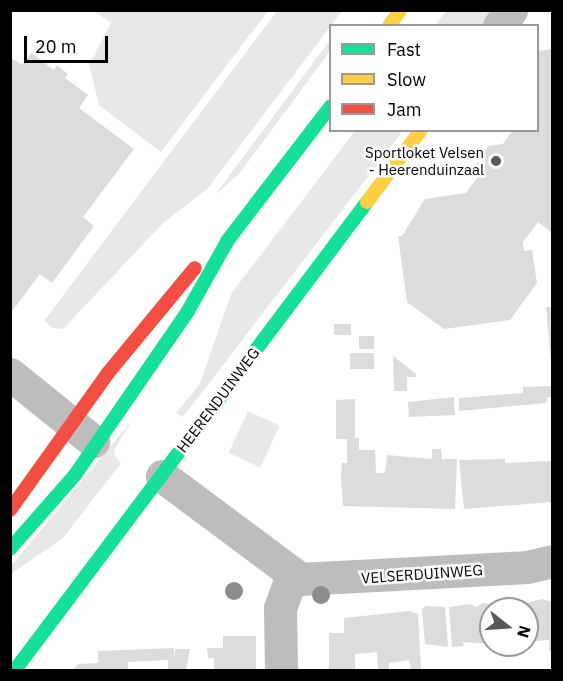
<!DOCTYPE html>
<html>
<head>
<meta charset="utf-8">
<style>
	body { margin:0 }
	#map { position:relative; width:563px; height:681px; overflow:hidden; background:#fff; font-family:"IBM Plex Sans",sans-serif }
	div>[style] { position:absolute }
	.green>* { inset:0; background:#e8e8e8; transform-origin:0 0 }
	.building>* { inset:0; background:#dcdcdc; transform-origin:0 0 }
	.street>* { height:33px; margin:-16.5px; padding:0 16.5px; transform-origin:16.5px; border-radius:16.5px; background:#bdbdbd }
	.fast>* { height:14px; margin:-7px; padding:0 7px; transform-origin:7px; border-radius:7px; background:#16e098 }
	.slow>* { height:14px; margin:-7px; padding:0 7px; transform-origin:7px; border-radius:7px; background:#ffcf43 }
	.jam>* { height:14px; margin:-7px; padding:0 7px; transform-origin:7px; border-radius:7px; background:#f24e42 }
	.trees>* { width:18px; height:18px; margin:-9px; border-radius:50%; background:#8c8c8c }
	.dots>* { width:16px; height:16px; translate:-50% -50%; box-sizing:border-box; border:3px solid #fff; border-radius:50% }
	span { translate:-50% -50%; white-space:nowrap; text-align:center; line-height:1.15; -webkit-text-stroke:5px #fff; paint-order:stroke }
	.poi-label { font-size:15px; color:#000 }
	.right { translate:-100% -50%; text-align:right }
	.street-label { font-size:15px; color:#000 }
	.frame { position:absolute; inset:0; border:12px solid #000; pointer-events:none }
	.legend { position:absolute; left:329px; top:24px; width:210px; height:108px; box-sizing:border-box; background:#fff; border:2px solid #999; margin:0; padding:8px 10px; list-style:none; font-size:18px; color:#000 }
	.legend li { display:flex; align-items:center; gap:12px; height:30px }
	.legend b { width:30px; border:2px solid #999 }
	.north { position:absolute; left:479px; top:597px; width:60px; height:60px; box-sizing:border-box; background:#fff; border:2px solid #999; border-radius:50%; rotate:107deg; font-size:16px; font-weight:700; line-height:24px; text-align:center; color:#000 }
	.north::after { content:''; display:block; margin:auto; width:21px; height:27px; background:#595959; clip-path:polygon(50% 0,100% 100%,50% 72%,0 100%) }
	.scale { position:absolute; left:24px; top:36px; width:84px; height:27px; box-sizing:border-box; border:3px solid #000; border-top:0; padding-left:8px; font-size:18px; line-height:21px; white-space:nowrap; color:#000; -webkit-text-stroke:4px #fff; paint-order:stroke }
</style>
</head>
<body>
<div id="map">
	<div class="green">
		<div style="clip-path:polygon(94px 11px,268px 10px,268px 11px,161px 152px,99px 105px,89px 65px,111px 23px)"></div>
		<div style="clip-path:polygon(277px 11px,342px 11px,208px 188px,163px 223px,63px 329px,53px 328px,44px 321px)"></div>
		<div style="clip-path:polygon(446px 11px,495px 11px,483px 25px,435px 26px)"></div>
		<div style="clip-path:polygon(330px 40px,330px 51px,239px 174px,215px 195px)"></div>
		<div style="clip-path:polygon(355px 131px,403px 131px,183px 417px,176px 413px,200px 384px,231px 294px)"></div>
		<div style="left:248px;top:411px;width:35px;height:46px;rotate:25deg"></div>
		<div style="clip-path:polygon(133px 419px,115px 448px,114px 455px,121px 463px,63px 538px,11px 574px,11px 566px)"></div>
	</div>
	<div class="building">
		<div style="clip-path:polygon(552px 49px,552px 233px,538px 222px,523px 242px,524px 251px,532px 250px,537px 283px,510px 320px,444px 329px,407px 302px,398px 236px,402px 236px,425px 199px,466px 193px,478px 177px,476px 163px,481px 162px,488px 146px,503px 144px,513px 130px,538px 130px,538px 51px)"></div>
		<div style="clip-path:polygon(31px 53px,54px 70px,57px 65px,68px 74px,65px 78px,88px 95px,79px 108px,134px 149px,83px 217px,94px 226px,52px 283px,40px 274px,10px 314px,10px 57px,22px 65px)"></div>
		<div style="clip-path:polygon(546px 307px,552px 307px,552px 363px,551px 363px)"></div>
		<div style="left:334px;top:324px;width:17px;height:11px"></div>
		<div style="left:374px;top:336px;width:13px;height:15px;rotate:90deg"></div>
		<div style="left:350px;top:353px;width:24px;height:16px"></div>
		<div style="clip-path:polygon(393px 356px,416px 374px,416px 377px,407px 377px,407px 391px,394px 391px)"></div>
		<div style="clip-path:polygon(552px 386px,552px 397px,547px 397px,547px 403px,459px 411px,459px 398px,523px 393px,523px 387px)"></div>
		<div style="clip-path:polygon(454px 397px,455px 415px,409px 417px,408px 402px)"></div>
		<div style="clip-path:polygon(355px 399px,355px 438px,359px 438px,359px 450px,375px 450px,376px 473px,385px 473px,387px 455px,432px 459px,432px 449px,441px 449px,442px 459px,457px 459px,455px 509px,343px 506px,341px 477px,342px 463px,347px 463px,347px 439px,336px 439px,336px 400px)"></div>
		<div style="clip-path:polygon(505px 459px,505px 463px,551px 461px,552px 502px,464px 509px,459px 460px)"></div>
		<div style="clip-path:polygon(542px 599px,552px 602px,552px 651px,549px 651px,549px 640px,527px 642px,527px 609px,523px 609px,523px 604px)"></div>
		<div style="clip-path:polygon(507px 601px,519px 604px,519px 609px,491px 609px,491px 644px,463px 642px,464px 646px,452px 647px,449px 607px,470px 604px,476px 607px,483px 603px,498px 605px)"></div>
		<div style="clip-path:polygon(426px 606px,445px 607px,448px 647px,425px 644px,422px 609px)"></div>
		<div style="clip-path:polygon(410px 611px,418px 614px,421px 670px,411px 670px,409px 660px,389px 663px,389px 670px,378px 670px,377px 652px,355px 654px,355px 670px,329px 670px,329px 633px,344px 633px,344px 618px)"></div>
		<div style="clip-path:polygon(223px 636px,256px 636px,256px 670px,214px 670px,214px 658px,208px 658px,207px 648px,223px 648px)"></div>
		<div style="clip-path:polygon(174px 648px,174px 660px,175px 649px,190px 649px,186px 670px,168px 670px,168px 660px,128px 662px,128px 670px,73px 670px,78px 664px,98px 663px,98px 651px)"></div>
	</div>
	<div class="street">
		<div style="left:499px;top:26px;width:20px;rotate:-53deg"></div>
		<div style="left:10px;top:374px;width:107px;rotate:38.9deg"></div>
		<div style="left:162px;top:476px;width:172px;rotate:36.7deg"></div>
		<div style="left:300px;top:579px;width:227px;rotate:-3deg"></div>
		<div style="left:527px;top:567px;width:26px;rotate:-13deg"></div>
		<div style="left:281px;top:670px;width:62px;rotate:-90.9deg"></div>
		<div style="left:280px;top:608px;width:35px;rotate:-70deg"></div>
	</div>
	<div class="fast">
		<div style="left:10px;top:549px;width:98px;rotate:-48.7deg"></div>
		<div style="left:75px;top:475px;width:199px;rotate:-55.4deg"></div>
		<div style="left:188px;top:311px;width:81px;rotate:-60.6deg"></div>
		<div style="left:228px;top:240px;width:168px;rotate:-52.5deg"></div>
		<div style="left:15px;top:670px;width:586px;rotate:-53.05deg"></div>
	</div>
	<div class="slow">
		<div style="left:389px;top:26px;width:19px;rotate:-55deg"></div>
		<div style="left:367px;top:202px;width:90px;rotate:-53.1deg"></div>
	</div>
	<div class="jam">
		<div style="left:10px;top:510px;width:168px;rotate:-54.4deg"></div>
		<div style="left:108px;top:373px;width:136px;rotate:-50.4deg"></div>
	</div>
	<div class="trees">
		<div style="left:234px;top:591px"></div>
		<div style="left:321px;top:595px"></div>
	</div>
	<div class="dots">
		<div style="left:496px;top:161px;background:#595959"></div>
	</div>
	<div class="poi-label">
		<span class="right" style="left:484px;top:161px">Sportloket Velsen<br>- Heerenduinzaal</span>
	</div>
	<div class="street-label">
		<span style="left:218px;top:400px;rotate:-53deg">HEERENDUINWEG</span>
		<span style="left:422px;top:574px;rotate:-4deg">VELSERDUINWEG</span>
	</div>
	<div class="frame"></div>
	<ul class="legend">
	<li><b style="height:8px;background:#16e098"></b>Fast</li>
	<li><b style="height:8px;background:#ffcf43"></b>Slow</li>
	<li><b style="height:8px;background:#f24e42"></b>Jam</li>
	</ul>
	<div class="north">N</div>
	<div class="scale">20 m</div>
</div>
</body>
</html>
